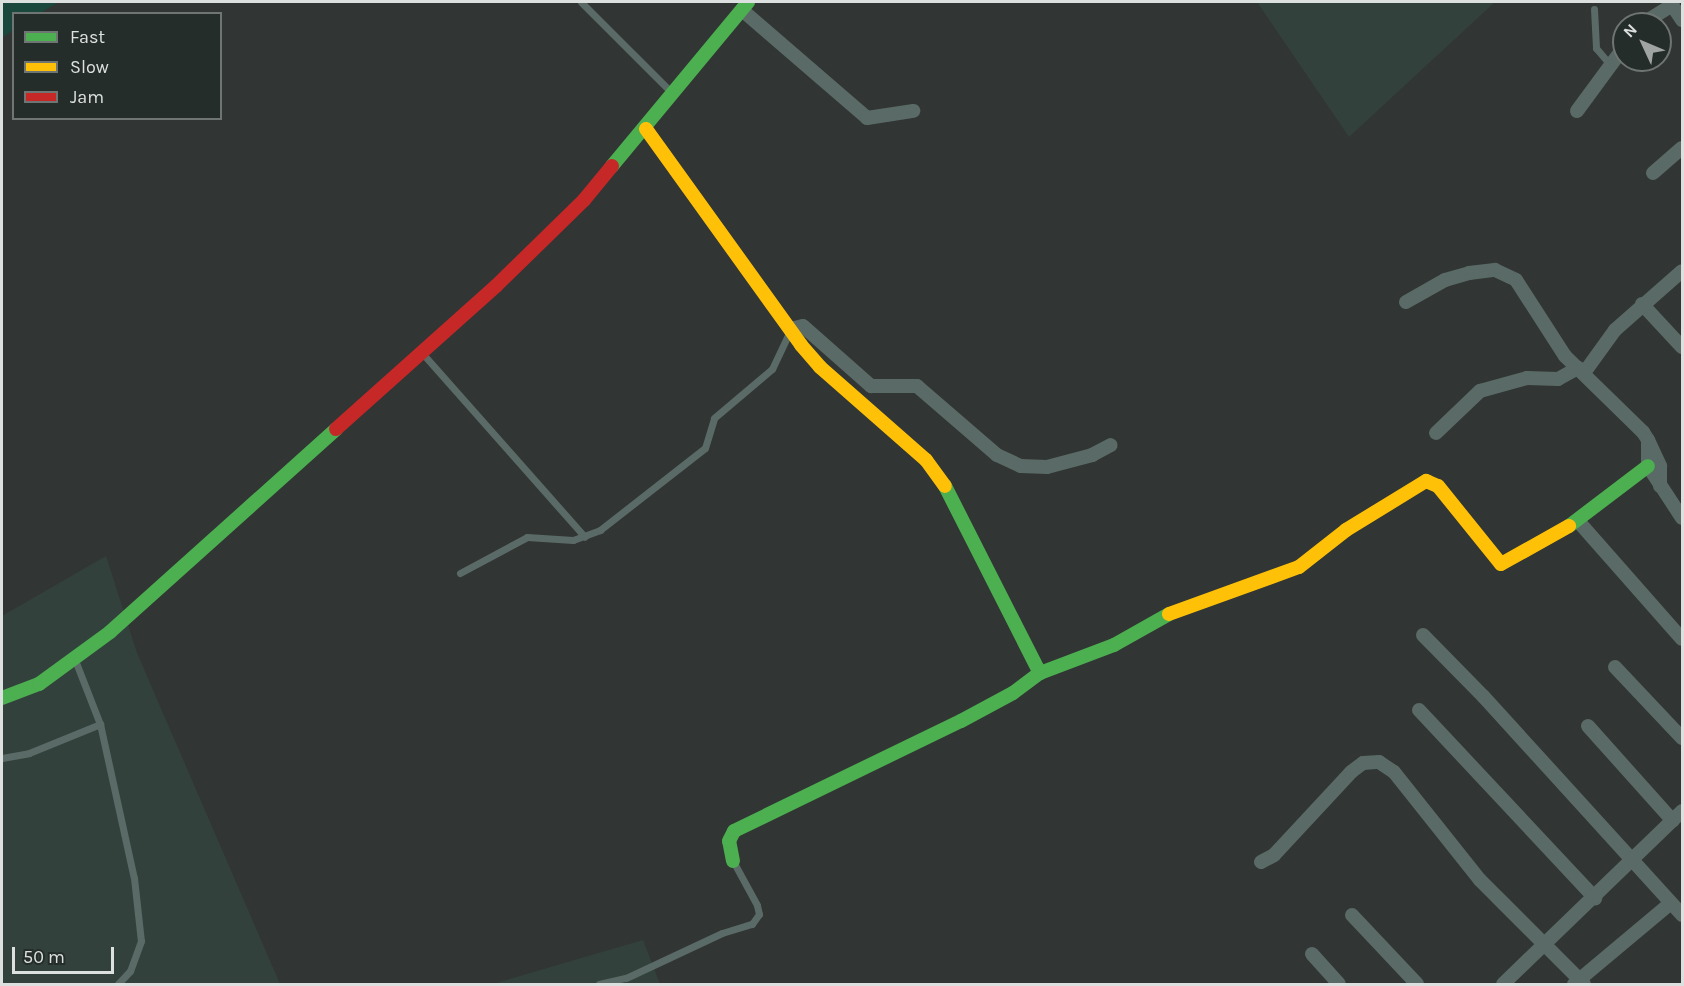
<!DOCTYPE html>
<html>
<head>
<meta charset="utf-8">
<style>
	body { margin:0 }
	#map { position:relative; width:1684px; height:986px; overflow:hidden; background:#313533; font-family:Karla,sans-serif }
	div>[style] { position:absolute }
	.built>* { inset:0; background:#33413c }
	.green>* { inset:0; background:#1b483c }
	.lane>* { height:7px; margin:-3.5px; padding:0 3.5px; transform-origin:3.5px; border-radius:3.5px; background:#5a6a66 }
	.street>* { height:14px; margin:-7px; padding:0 7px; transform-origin:7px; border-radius:7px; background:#5a6a66 }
	.fast>* { height:14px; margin:-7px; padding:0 7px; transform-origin:7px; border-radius:7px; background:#4caf50 }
	.slow>* { height:14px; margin:-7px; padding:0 7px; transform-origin:7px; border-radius:7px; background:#ffc107 }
	.jam>* { height:14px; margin:-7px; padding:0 7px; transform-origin:7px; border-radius:7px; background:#c62828 }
	span { translate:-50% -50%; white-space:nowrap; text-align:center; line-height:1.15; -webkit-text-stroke:4.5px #252d2a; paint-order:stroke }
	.frame { position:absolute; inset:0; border:3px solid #dce1df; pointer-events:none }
	.legend { position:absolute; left:12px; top:12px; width:210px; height:108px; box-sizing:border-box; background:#252d2a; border:2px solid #6e7572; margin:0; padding:8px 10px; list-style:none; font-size:18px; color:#dce1df }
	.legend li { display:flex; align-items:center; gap:12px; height:30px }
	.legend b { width:30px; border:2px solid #6e7572 }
	.north { position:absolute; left:1612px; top:12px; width:60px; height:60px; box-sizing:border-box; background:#252d2a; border:2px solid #6e7572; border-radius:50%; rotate:314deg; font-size:16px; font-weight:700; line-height:24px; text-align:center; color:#dce1df }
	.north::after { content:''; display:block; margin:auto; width:21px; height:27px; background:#a0a5a3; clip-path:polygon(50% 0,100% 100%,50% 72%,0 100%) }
	.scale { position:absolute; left:12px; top:947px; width:102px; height:27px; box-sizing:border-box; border:3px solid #dce1df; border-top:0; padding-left:8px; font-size:18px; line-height:21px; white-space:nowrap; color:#dce1df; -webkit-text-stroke:4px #252d2a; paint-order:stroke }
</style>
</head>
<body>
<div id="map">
	<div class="built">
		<div style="clip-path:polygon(1257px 2px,1495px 2px,1349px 137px)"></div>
		<div style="clip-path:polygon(106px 556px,137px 653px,280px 984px,2px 984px,2px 616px)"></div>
		<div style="clip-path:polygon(643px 940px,660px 984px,493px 984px)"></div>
	</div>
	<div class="green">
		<div style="clip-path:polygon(2px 2px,59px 2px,40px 13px,14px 14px,13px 30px,2px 38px)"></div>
	</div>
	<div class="lane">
		<div style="left:581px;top:2px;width:127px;rotate:45deg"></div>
		<div style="left:1594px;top:9px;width:39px;rotate:87deg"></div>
		<div style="left:1596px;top:48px;width:23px;rotate:50deg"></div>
		<div style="left:423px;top:354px;width:244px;rotate:48.5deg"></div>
		<div style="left:460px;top:573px;width:76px;rotate:-28.2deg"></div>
		<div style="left:527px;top:537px;width:46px;rotate:3.7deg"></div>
		<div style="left:573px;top:540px;width:29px;rotate:-20deg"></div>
		<div style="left:600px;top:530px;width:133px;rotate:-38deg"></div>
		<div style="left:705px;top:448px;width:31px;rotate:-73deg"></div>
		<div style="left:714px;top:418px;width:76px;rotate:-40.2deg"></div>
		<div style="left:772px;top:369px;width:42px;rotate:-64.7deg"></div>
		<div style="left:75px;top:660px;width:69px;rotate:68.7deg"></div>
		<div style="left:100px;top:724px;width:158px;rotate:77.6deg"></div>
		<div style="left:134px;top:878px;width:63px;rotate:83.7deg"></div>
		<div style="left:141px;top:941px;width:32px;rotate:110deg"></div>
		<div style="left:130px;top:971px;width:18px;rotate:133deg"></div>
		<div style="left:2px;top:758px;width:27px;rotate:-10deg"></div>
		<div style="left:29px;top:753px;width:77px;rotate:-22.2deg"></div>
		<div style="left:599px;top:984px;width:28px;rotate:-13deg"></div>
		<div style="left:626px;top:978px;width:106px;rotate:-25.1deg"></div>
		<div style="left:722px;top:933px;width:31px;rotate:-17deg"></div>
		<div style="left:752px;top:924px;width:12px;rotate:-55deg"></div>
		<div style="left:759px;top:914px;width:9px;rotate:-103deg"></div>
		<div style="left:757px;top:905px;width:50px;rotate:-118.6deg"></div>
	</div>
	<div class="street">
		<div style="left:1670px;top:2px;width:22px;rotate:56deg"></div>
		<div style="left:742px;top:10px;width:165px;rotate:40.8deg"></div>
		<div style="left:867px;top:118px;width:47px;rotate:-8.7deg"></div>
		<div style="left:1642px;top:24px;width:36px;rotate:-32deg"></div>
		<div style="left:1577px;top:111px;width:79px;rotate:-53.7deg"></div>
		<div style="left:1653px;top:173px;width:38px;rotate:-41deg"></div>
		<div style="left:1406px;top:302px;width:45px;rotate:-29.4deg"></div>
		<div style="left:1445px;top:280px;width:25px;rotate:-16deg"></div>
		<div style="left:1469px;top:273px;width:26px;rotate:-7deg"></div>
		<div style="left:1495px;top:270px;width:23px;rotate:25deg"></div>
		<div style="left:1516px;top:280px;width:90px;rotate:57.2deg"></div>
		<div style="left:1565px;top:356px;width:109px;rotate:44.3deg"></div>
		<div style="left:1643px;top:432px;width:9px;rotate:58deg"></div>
		<div style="left:1648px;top:440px;width:26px;rotate:90deg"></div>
		<div style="left:1648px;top:466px;width:62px;rotate:56.8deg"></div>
		<div style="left:1642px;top:304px;width:59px;rotate:47.1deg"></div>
		<div style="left:790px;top:329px;width:13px;rotate:-13deg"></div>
		<div style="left:803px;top:326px;width:91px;rotate:41.4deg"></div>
		<div style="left:871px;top:386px;width:46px"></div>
		<div style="left:917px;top:386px;width:106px;rotate:40.8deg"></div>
		<div style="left:997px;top:455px;width:26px;rotate:25deg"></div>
		<div style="left:1021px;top:466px;width:26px;rotate:2deg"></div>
		<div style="left:1047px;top:467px;width:47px;rotate:-14.9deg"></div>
		<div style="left:1092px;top:455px;width:21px;rotate:-28deg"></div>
		<div style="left:1584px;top:373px;width:53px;rotate:-54.2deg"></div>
		<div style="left:1615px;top:330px;width:89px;rotate:-41.4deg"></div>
		<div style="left:1436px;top:433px;width:61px;rotate:-43.7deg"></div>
		<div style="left:1480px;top:391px;width:49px;rotate:-15.5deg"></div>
		<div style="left:1527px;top:378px;width:31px;rotate:2deg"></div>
		<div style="left:1558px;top:379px;width:23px;rotate:-29deg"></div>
		<div style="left:1648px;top:440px;width:29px;rotate:65deg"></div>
		<div style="left:1660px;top:466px;width:20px;rotate:90deg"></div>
		<div style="left:1578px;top:521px;width:157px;rotate:48.6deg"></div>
		<div style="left:1423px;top:635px;width:86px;rotate:45.5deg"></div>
		<div style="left:1483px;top:696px;width:296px;rotate:47.7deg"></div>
		<div style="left:1615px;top:667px;width:98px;rotate:46.7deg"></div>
		<div style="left:1419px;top:710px;width:258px;rotate:46.9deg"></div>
		<div style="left:1588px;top:726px;width:127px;rotate:48.2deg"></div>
		<div style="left:1261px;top:862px;width:15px;rotate:-28deg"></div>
		<div style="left:1274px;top:855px;width:113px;rotate:-47.1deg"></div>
		<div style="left:1351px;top:772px;width:15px;rotate:-37deg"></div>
		<div style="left:1363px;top:763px;width:16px;rotate:-4deg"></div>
		<div style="left:1379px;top:762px;width:18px;rotate:34deg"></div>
		<div style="left:1394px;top:772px;width:138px;rotate:51.5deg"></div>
		<div style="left:1480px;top:880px;width:147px;rotate:45deg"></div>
		<div style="left:1352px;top:915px;width:95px;rotate:46.7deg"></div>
		<div style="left:1312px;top:954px;width:40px;rotate:48deg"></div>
		<div style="left:1503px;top:984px;width:249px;rotate:-44deg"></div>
		<div style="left:1574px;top:984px;width:126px;rotate:-39.9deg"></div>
	</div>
	<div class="fast">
		<div style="left:612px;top:166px;width:213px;rotate:-50.3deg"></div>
		<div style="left:945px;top:486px;width:210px;rotate:63.1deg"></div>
		<div style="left:1569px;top:526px;width:99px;rotate:-37.2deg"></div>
		<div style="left:2px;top:698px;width:40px;rotate:-21deg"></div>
		<div style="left:39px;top:684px;width:88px;rotate:-36.2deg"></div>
		<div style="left:110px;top:632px;width:304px;rotate:-41.9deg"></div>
		<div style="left:733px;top:861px;width:20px;rotate:-101deg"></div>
		<div style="left:729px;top:841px;width:11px;rotate:-63deg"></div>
		<div style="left:734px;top:831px;width:252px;rotate:-25.9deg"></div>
		<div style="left:961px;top:721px;width:59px;rotate:-28.3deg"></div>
		<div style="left:1013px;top:693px;width:34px;rotate:-37deg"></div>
		<div style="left:1040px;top:673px;width:79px;rotate:-20.7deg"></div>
		<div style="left:1114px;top:645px;width:63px;rotate:-29.4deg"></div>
	</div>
	<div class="slow">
		<div style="left:646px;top:129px;width:266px;rotate:54.3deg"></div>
		<div style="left:801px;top:345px;width:29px;rotate:49deg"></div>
		<div style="left:820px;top:367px;width:141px;rotate:41.3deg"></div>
		<div style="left:926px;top:460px;width:32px;rotate:54deg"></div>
		<div style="left:1169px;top:614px;width:138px;rotate:-19.9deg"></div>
		<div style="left:1299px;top:567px;width:60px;rotate:-38.2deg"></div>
		<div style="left:1346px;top:530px;width:94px;rotate:-31.5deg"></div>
		<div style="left:1426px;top:481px;width:13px;rotate:23deg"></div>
		<div style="left:1438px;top:486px;width:100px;rotate:51.1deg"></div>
		<div style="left:1501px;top:564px;width:78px;rotate:-29.2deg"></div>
	</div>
	<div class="jam">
		<div style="left:336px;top:429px;width:215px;rotate:-41.8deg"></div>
		<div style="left:496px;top:286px;width:123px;rotate:-44.3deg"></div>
		<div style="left:584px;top:200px;width:44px;rotate:-50.5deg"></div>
	</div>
	<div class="frame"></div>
	<ul class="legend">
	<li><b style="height:8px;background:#4caf50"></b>Fast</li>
	<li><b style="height:8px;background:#ffc107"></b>Slow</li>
	<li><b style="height:8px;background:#c62828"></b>Jam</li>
	</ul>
	<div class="north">N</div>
	<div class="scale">50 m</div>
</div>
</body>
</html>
